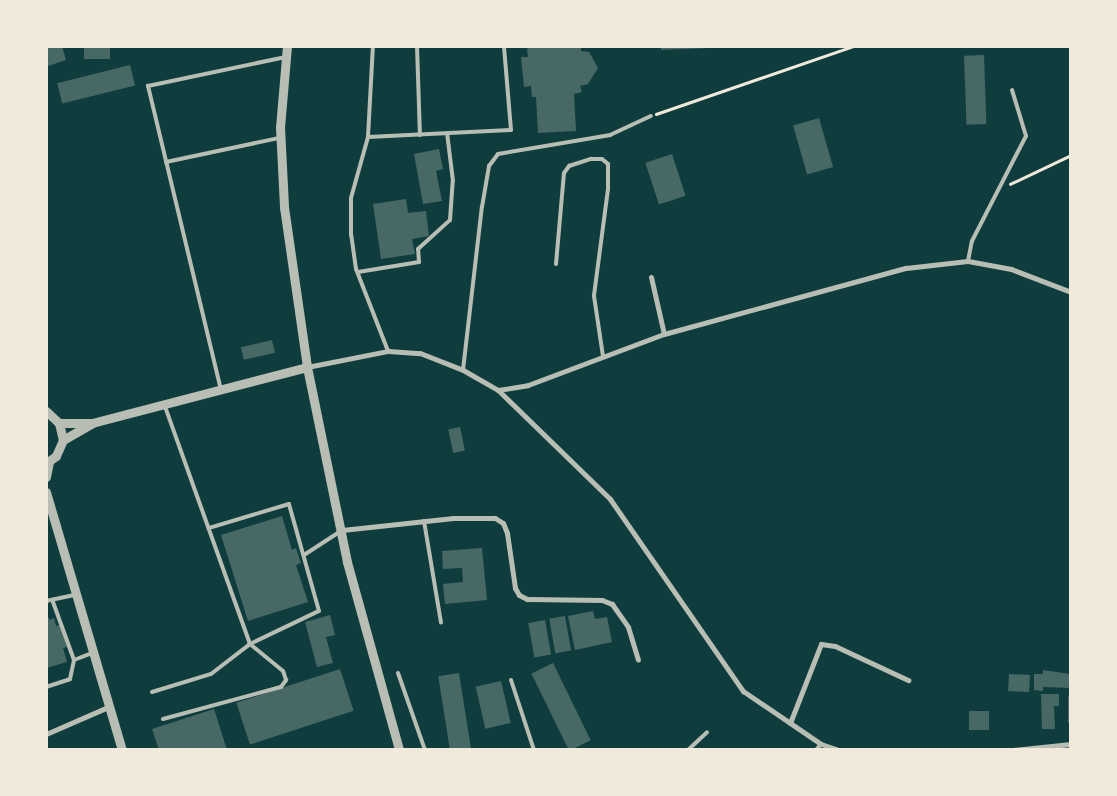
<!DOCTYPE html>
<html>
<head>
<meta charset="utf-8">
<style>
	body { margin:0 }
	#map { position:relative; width:1117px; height:796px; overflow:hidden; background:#0f3d3e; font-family:Mulish,sans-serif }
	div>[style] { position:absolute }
	.building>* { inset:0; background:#486865; transform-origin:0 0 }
	.path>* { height:2.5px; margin:-1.25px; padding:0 1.25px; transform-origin:1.25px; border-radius:1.25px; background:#f1e9da }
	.service>* { height:4px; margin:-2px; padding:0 2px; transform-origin:2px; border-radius:2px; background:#b8beb3 }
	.minor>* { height:5px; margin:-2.5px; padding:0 2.5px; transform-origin:2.5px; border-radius:2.5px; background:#b8beb3 }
	.tertiary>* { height:9px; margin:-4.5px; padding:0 4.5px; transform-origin:4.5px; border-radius:4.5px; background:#b8beb3 }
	span { translate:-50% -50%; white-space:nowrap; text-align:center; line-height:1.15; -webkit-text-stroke:5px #f1e9da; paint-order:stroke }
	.frame { position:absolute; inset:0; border:48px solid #f1e9da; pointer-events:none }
</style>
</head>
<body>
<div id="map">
	<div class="building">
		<div style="clip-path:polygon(46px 46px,62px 46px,66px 60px,48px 66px)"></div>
		<div style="left:84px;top:46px;width:26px;height:13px"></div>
		<div style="clip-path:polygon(535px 46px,581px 46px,581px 51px,589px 52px,598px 68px,588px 84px,580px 86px,582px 92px,574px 94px,576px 131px,538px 133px,536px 97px,532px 97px,531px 86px,524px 87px,521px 57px,528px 57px,527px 49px)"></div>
		<div style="clip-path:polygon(661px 46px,710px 46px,710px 48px,661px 50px)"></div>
		<div style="left:984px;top:55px;width:69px;height:20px;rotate:88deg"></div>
		<div style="left:130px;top:65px;width:21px;height:75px;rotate:76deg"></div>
		<div style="left:819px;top:118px;width:51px;height:27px;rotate:74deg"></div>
		<div style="clip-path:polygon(439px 149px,443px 169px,436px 171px,442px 201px,423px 204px,414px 154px)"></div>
		<div style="left:672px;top:154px;width:44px;height:28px;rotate:72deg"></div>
		<div style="clip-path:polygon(406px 199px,408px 213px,426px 211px,429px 236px,412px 239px,415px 254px,381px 259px,373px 204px)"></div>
		<div style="left:272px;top:340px;width:13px;height:32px;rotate:77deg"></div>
		<div style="left:460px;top:427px;width:24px;height:12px;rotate:78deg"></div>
		<div style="clip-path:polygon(282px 516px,292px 550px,296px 548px,301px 563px,296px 565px,308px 602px,248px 621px,221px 535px)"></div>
		<div style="clip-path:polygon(482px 548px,487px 600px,445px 604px,443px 584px,463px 582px,462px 568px,443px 569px,442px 551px)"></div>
		<div style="clip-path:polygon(593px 611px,595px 619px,607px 617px,612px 642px,575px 650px,568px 616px)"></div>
		<div style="clip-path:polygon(46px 614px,50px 620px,54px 618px,56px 626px,60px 625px,67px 647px,63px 648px,67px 662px,46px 668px)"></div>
		<div style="clip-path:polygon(330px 615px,335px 635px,326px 637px,333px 663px,317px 667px,305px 622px)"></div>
		<div style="left:565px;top:616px;width:35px;height:16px;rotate:80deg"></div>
		<div style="left:545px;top:620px;width:35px;height:17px;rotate:80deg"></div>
		<div style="left:553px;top:663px;width:86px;height:24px;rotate:64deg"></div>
		<div style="left:340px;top:669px;width:44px;height:109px;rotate:72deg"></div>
		<div style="clip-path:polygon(1043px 670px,1070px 674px,1071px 688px,1043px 687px,1043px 691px,1034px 690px,1034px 674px,1043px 674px)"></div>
		<div style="left:459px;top:673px;width:78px;height:21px;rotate:81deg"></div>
		<div style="left:1009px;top:674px;width:21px;height:17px;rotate:3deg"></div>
		<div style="left:501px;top:681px;width:43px;height:26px;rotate:77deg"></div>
		<div style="clip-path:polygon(1041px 694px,1059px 694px,1059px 706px,1054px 706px,1055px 729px,1042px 729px)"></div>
		<div style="left:1068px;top:696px;width:3px;height:27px"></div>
		<div style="clip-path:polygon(214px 709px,227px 750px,159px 750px,152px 729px)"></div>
		<div style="left:989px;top:711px;width:19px;height:20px;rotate:90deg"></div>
	</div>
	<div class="path">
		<div style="left:656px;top:114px;width:208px;rotate:-19deg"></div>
		<div style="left:1010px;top:184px;width:68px;rotate:-25.4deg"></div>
	</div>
	<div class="service">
		<div style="left:417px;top:46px;width:89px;rotate:88.1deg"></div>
		<div style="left:368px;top:137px;width:91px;rotate:-86.9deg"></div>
		<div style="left:166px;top:162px;width:116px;rotate:-12deg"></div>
		<div style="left:968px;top:261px;width:20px;rotate:-79deg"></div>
		<div style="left:972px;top:241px;width:118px;rotate:-62.8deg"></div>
		<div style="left:1026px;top:136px;width:48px;rotate:-106.9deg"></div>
		<div style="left:556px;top:264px;width:91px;rotate:-85deg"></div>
		<div style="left:564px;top:173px;width:9px;rotate:-54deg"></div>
		<div style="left:569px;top:166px;width:23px;rotate:-18deg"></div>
		<div style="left:591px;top:159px;width:11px"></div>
		<div style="left:602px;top:159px;width:8px;rotate:40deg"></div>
		<div style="left:608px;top:164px;width:25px;rotate:90deg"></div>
		<div style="left:608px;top:189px;width:108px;rotate:97.5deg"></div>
		<div style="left:594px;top:296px;width:61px;rotate:81.5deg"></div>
		<div style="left:358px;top:272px;width:62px;rotate:-9.3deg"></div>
		<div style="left:419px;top:262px;width:13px;rotate:-94deg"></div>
		<div style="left:418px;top:249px;width:43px;rotate:-42.2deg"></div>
		<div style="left:450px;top:220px;width:39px;rotate:-86deg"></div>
		<div style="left:453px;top:181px;width:48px;rotate:-97.1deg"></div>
		<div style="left:388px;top:351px;width:88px;rotate:-111.3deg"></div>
		<div style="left:356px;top:269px;width:34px;rotate:-98deg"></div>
		<div style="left:351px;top:235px;width:37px;rotate:-90deg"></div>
		<div style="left:351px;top:198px;width:63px;rotate:-74.4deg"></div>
		<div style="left:368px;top:137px;width:143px;rotate:-2.8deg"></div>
		<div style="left:511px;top:130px;width:84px;rotate:-94.8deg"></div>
		<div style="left:463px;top:370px;width:164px;rotate:-83.4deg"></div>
		<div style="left:482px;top:207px;width:42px;rotate:-80.3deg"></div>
		<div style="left:489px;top:166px;width:15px;rotate:-53deg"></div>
		<div style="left:498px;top:154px;width:114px;rotate:-9.6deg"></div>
		<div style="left:610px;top:135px;width:45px;rotate:-24.9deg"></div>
		<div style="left:221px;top:390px;width:313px;rotate:-103.5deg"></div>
		<div style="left:148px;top:86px;width:141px;rotate:-11.9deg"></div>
		<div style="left:424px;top:521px;width:103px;rotate:80.5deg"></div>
		<div style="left:304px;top:555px;width:44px;rotate:-33deg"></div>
		<div style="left:46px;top:601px;width:30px;rotate:-12deg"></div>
		<div style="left:74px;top:660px;width:19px;rotate:-21deg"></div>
		<div style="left:398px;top:673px;width:82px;rotate:70.7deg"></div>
		<div style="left:511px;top:680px;width:74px;rotate:71.8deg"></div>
		<div style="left:46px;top:687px;width:25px;rotate:-18deg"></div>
		<div style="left:70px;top:679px;width:19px;rotate:-78deg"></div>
		<div style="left:74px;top:660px;width:62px;rotate:-109.9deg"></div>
		<div style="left:152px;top:692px;width:62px;rotate:-17deg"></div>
		<div style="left:211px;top:674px;width:49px;rotate:-37.6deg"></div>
		<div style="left:250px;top:644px;width:76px;rotate:-25.6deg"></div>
		<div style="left:319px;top:611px;width:111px;rotate:-105.7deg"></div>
		<div style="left:289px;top:504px;width:84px;rotate:163.3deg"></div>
		<div style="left:163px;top:719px;width:122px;rotate:-15.2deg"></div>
		<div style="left:281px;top:687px;width:9px;rotate:-54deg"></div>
		<div style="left:286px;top:680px;width:9px;rotate:-108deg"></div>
		<div style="left:283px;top:671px;width:43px;rotate:-140.7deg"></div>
		<div style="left:250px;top:644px;width:255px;rotate:-109.7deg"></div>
		<div style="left:688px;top:750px;width:26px;rotate:-43deg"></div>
		<div style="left:816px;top:750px;width:8px;rotate:-50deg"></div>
	</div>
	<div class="minor">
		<div style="left:651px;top:277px;width:58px;rotate:77.2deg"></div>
		<div style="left:307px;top:367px;width:83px;rotate:-11.2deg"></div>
		<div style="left:388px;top:351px;width:32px;rotate:4deg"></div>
		<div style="left:420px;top:353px;width:46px;rotate:21.6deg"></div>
		<div style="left:463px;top:370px;width:40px;rotate:29.7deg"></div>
		<div style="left:498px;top:390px;width:156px;rotate:44.2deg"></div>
		<div style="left:610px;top:499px;width:234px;rotate:55.3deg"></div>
		<div style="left:743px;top:691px;width:94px;rotate:34.2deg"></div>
		<div style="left:821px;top:744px;width:18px;rotate:19deg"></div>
		<div style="left:498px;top:390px;width:30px;rotate:-9deg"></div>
		<div style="left:528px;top:385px;width:145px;rotate:-20.6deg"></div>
		<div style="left:664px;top:334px;width:251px;rotate:-15.3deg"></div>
		<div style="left:906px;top:268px;width:62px;rotate:-6.4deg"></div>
		<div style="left:968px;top:261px;width:44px;rotate:10.5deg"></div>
		<div style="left:1011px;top:269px;width:64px;rotate:21deg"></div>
		<div style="left:342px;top:530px;width:112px;rotate:-6.2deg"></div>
		<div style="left:453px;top:518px;width:42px"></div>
		<div style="left:495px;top:518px;width:9px;rotate:32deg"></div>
		<div style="left:503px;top:523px;width:11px;rotate:68deg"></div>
		<div style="left:507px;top:533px;width:56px;rotate:81.7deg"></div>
		<div style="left:515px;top:588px;width:8px;rotate:60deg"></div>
		<div style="left:519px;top:595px;width:9px;rotate:27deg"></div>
		<div style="left:527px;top:599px;width:75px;rotate:0.8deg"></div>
		<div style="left:602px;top:600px;width:11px;rotate:22deg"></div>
		<div style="left:612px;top:604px;width:28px;rotate:55deg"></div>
		<div style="left:628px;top:627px;width:34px;rotate:73deg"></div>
		<div style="left:790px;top:723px;width:85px;rotate:-68.6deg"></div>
		<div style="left:821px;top:644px;width:14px;rotate:8deg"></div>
		<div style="left:835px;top:646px;width:81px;rotate:25deg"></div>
		<div style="left:46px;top:734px;width:68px;rotate:-23.5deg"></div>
		<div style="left:1013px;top:750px;width:58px;rotate:-5.9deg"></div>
	</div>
	<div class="tertiary">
		<div style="left:287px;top:46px;width:81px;rotate:94.9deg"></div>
		<div style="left:280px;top:127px;width:80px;rotate:87.1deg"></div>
		<div style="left:284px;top:207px;width:162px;rotate:81.8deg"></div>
		<div style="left:307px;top:367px;width:199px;rotate:78.4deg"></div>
		<div style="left:347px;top:562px;width:195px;rotate:74.5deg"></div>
		<div style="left:46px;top:411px;width:18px;rotate:43deg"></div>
		<div style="left:59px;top:423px;width:17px;rotate:77deg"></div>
		<div style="left:63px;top:440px;width:17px;rotate:114deg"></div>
		<div style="left:56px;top:456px;width:12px;rotate:145deg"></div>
		<div style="left:59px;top:423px;width:33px"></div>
		<div style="left:92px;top:423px;width:222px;rotate:-14.6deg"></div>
		<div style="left:63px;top:440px;width:34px;rotate:-30deg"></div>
		<div style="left:46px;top:477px;width:15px;rotate:-79deg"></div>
		<div style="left:46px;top:492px;width:269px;rotate:73.6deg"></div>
	</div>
	<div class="frame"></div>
</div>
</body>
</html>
